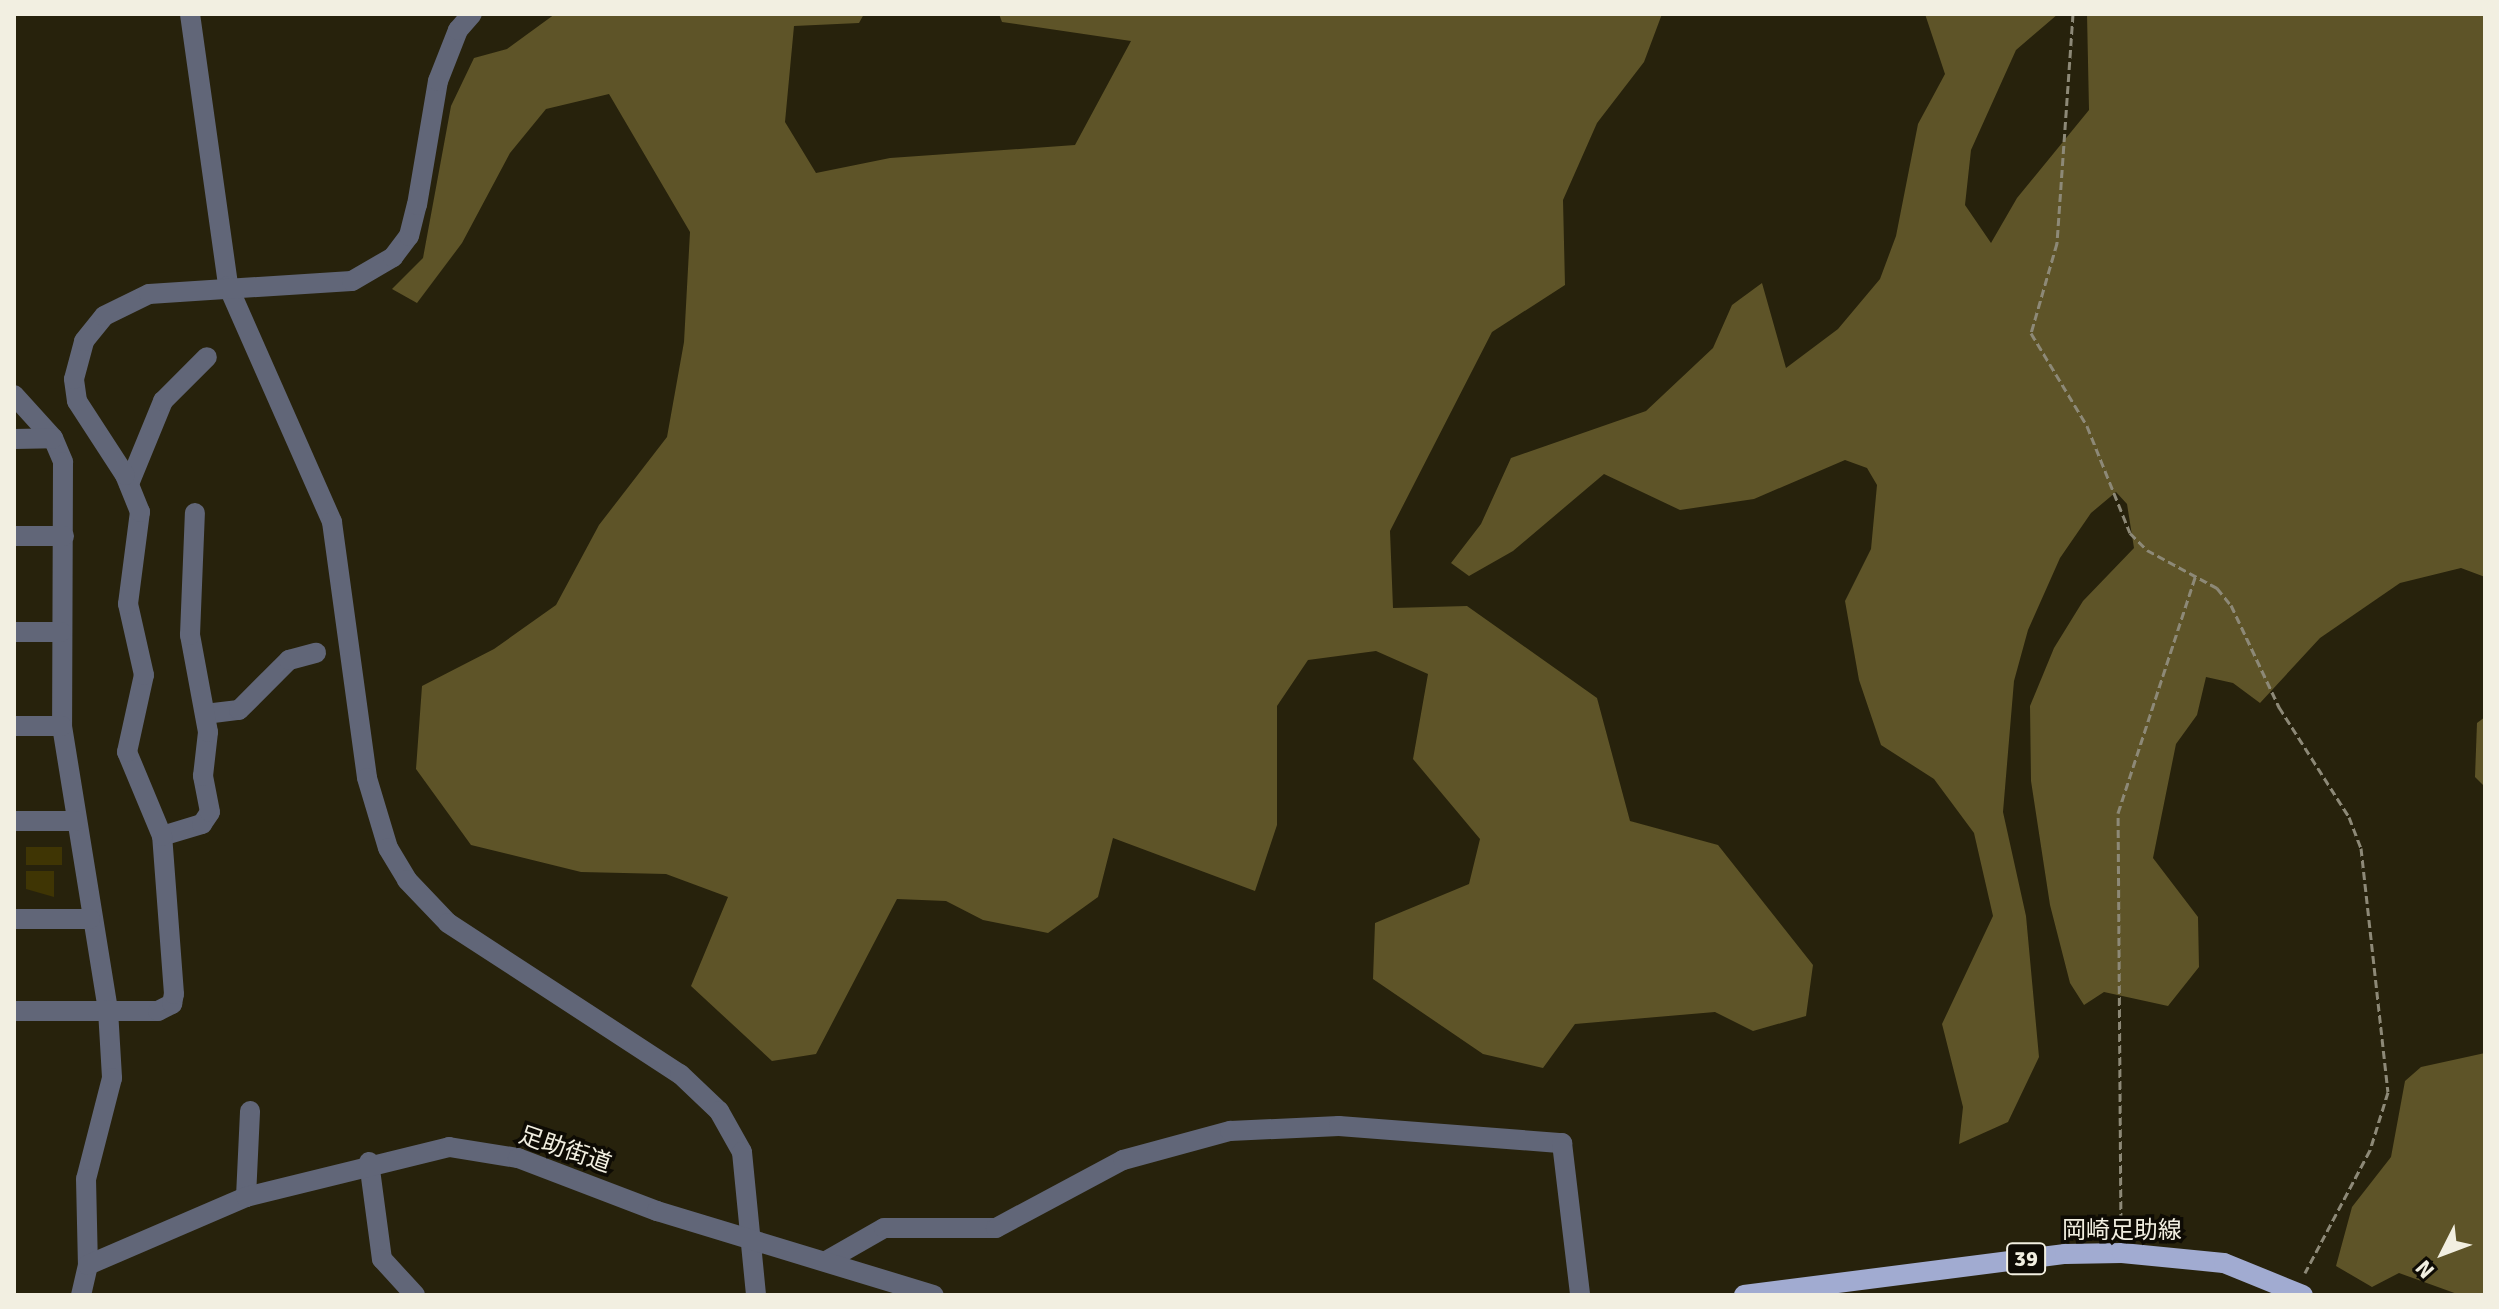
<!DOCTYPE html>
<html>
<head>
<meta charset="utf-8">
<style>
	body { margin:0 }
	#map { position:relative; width:2499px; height:1309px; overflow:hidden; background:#27220c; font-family:Signika,"Noto Sans JP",sans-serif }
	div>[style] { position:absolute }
	.forest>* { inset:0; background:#5e5428 }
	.building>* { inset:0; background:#3f3504; transform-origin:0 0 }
	.path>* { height:3px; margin-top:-1.5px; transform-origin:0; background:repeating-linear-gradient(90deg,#8d8977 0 8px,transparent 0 12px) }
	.minor>* { height:20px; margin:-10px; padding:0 10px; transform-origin:10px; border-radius:10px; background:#616678 }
	.major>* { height:20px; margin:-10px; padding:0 10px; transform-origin:10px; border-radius:10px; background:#a1abd1 }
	span { translate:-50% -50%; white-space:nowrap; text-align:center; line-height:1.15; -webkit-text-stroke:7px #0e0b04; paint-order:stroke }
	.shield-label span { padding:2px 6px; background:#0e0b04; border:2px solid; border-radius:6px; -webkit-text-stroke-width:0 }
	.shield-label { font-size:22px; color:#f2efe1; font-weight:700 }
	.street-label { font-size:24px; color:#f2efe1 }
	.frame { position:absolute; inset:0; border:16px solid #f2efe1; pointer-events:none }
	.north { position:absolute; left:2403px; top:1213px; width:80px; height:80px; -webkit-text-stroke:6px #0e0b04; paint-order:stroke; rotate:228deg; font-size:22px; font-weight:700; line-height:32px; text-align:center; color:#f2efe1 }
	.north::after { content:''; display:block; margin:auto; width:28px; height:36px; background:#f2efe1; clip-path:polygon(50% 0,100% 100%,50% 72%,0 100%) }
</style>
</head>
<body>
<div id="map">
	<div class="forest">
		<div style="clip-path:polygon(555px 14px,864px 14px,859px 23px,794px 26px,785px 122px,816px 173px,890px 158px,1075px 145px,1131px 41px,1002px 22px,999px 14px,1662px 14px,1644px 62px,1597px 123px,1563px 200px,1565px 285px,1492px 332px,1390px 531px,1393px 608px,1467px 606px,1597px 698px,1630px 821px,1718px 845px,1813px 965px,1806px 1016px,1753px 1031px,1715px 1012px,1575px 1024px,1543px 1068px,1483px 1054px,1373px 979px,1375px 923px,1469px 884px,1480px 839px,1413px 759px,1428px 674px,1376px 651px,1308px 660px,1277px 706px,1277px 825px,1255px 891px,1113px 838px,1098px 897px,1048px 933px,983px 920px,946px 901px,897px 899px,816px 1054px,772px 1061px,691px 986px,728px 897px,666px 874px,581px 872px,471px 845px,416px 769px,422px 686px,494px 649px,556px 605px,599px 525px,667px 437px,684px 342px,690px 232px,609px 94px,546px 109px,510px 153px,462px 243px,417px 303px,392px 289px,423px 258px,451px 106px,474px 58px,507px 49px)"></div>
		<div style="clip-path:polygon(1925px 14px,2058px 14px,2016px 50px,1971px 150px,1965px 205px,1991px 243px,2017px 198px,2089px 110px,2087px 14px,2485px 14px,2485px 577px,2461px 568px,2400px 583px,2320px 638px,2260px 703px,2233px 683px,2206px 677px,2197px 715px,2176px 744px,2153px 858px,2198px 917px,2199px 967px,2168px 1006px,2104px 992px,2084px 1005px,2070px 983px,2050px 905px,2031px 781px,2030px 706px,2054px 648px,2083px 601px,2134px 548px,2127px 504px,2116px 492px,2091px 513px,2060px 558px,2028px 630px,2014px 681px,2003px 812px,2026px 916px,2039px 1057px,2008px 1122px,1959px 1144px,1963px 1107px,1942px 1024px,1993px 916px,1974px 833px,1934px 779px,1881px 745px,1859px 680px,1845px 601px,1871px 549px,1877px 485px,1867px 468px,1845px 460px,1754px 499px,1680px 510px,1604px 474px,1513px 551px,1469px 576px,1451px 563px,1481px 524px,1511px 458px,1646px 411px,1713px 348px,1732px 305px,1762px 283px,1786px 368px,1838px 329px,1880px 279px,1896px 236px,1918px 124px,1945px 74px)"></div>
		<div style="clip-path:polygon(2485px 717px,2485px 787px,2475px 777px,2477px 723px)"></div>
		<div style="clip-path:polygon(2485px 1053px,2485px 1295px,2460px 1295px,2399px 1273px,2372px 1287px,2336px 1266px,2352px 1207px,2391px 1157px,2405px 1081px,2421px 1067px)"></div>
	</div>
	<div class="building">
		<div style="left:26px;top:847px;width:36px;height:18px"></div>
		<div style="clip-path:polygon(26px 871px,54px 871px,54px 897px,26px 889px)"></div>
	</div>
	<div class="path">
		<div style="left:2073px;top:14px;width:230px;rotate:94deg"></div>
		<div style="left:2057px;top:243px;width:94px;rotate:106.1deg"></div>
		<div style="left:2031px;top:333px;width:109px;rotate:58.9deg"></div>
		<div style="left:2087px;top:426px;width:115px;rotate:68.1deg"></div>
		<div style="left:2130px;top:533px;width:24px;rotate:45deg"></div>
		<div style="left:2147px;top:550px;width:80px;rotate:28.5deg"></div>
		<div style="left:2217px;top:588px;width:22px;rotate:51deg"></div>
		<div style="left:2231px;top:605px;width:113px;rotate:64.8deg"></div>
		<div style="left:2279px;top:707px;width:130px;rotate:57.5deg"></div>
		<div style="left:2349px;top:817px;width:33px;rotate:69deg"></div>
		<div style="left:2361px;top:848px;width:245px;rotate:83.7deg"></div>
		<div style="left:2388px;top:1092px;width:61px;rotate:107.2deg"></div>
		<div style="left:2370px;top:1150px;width:139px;rotate:117.9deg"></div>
		<div style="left:2121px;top:1233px;width:420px;rotate:-90.4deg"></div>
		<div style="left:2118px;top:813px;width:251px;rotate:-71.9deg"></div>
	</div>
	<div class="minor">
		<div style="left:190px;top:14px;width:275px;rotate:82deg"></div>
		<div style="left:228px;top:286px;width:258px;rotate:66.2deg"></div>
		<div style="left:332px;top:522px;width:258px;rotate:82.2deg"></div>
		<div style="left:367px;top:778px;width:73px;rotate:73.3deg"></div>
		<div style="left:388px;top:848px;width:37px;rotate:59deg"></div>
		<div style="left:407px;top:880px;width:59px;rotate:46.4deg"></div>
		<div style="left:448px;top:923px;width:277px;rotate:33.1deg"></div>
		<div style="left:680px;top:1074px;width:54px;rotate:43.5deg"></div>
		<div style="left:719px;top:1111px;width:47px;rotate:60.7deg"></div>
		<div style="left:742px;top:1152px;width:144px;rotate:84.4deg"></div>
		<div style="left:14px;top:395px;width:58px;rotate:47.8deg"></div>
		<div style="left:53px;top:438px;width:26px;rotate:67deg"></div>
		<div style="left:63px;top:462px;width:264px;rotate:90.2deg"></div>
		<div style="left:62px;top:726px;width:288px;rotate:80.8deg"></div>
		<div style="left:108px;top:1010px;width:68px;rotate:86.6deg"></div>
		<div style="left:112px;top:1078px;width:104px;rotate:104.4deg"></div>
		<div style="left:86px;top:1179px;width:86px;rotate:88.7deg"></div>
		<div style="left:88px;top:1265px;width:31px;rotate:103deg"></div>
		<div style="left:14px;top:439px;width:39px;rotate:-1deg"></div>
		<div style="left:129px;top:484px;width:90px;rotate:-67.7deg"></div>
		<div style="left:163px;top:401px;width:62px;rotate:-45deg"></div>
		<div style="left:14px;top:536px;width:50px"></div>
		<div style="left:14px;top:632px;width:47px"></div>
		<div style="left:205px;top:714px;width:34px;rotate:-7deg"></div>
		<div style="left:239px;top:710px;width:71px;rotate:-45deg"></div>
		<div style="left:289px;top:660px;width:28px;rotate:-15deg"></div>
		<div style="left:14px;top:726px;width:48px"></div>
		<div style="left:14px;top:821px;width:61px"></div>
		<div style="left:162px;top:836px;width:42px;rotate:-16.7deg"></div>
		<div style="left:202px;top:824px;width:14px;rotate:-56deg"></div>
		<div style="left:210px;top:812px;width:37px;rotate:-101deg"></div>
		<div style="left:203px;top:776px;width:44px;rotate:-83.5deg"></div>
		<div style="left:208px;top:732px;width:99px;rotate:-100.5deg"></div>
		<div style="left:190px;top:635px;width:122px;rotate:-87.7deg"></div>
		<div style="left:14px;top:919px;width:76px"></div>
		<div style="left:14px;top:1011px;width:144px"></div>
		<div style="left:158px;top:1011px;width:16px;rotate:-27deg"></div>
		<div style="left:172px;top:1004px;width:10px;rotate:-79deg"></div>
		<div style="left:174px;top:994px;width:158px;rotate:-94.3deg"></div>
		<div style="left:162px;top:836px;width:91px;rotate:-112.6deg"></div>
		<div style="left:127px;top:752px;width:79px;rotate:-77.6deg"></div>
		<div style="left:144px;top:675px;width:73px;rotate:-102.7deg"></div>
		<div style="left:128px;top:604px;width:93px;rotate:-82.6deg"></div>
		<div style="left:140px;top:512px;width:40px;rotate:-112deg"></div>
		<div style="left:125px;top:475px;width:88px;rotate:-123deg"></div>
		<div style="left:77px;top:401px;width:22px;rotate:-98deg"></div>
		<div style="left:74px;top:379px;width:39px;rotate:-75deg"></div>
		<div style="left:84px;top:341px;width:32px;rotate:-51deg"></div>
		<div style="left:104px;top:316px;width:50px;rotate:-26.1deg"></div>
		<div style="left:149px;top:294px;width:203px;rotate:-3.7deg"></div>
		<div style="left:352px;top:281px;width:48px;rotate:-30.3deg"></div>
		<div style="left:393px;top:257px;width:26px;rotate:-53deg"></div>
		<div style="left:409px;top:236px;width:32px;rotate:-76deg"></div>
		<div style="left:417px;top:205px;width:126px;rotate:-80.4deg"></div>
		<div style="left:438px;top:81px;width:55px;rotate:-68.6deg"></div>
		<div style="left:458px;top:30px;width:21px;rotate:-49deg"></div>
		<div style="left:369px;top:1162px;width:98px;rotate:82.4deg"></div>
		<div style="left:382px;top:1259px;width:49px;rotate:47.5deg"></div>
		<div style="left:246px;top:1197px;width:86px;rotate:-87.3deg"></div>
		<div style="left:828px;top:1260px;width:64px;rotate:-29.7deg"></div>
		<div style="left:884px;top:1228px;width:112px"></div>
		<div style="left:996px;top:1228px;width:144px;rotate:-28.2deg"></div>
		<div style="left:1123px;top:1160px;width:111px;rotate:-15.2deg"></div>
		<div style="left:1230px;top:1131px;width:109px;rotate:-2.6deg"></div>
		<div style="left:1339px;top:1126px;width:224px;rotate:4.4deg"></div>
		<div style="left:1562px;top:1143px;width:153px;rotate:83.2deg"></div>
		<div style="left:88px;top:1265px;width:172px;rotate:-23.3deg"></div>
		<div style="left:246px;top:1197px;width:209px;rotate:-13.8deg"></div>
		<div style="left:449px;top:1147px;width:70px;rotate:9.1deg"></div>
		<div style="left:518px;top:1158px;width:149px;rotate:20.9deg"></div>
		<div style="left:657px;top:1211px;width:289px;rotate:16.9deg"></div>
	</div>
	<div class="major">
		<div style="left:1744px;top:1295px;width:324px;rotate:-7.3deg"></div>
		<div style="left:2065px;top:1254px;width:57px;rotate:-1deg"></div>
		<div style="left:2122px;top:1253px;width:102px;rotate:5.6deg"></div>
		<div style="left:2224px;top:1263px;width:85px;rotate:22.1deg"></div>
	</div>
	<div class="shield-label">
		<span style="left:2026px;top:1259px">39</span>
	</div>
	<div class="street-label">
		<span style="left:565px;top:1150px;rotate:19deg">足助街道</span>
		<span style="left:2122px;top:1231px">岡崎足助線</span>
	</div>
	<div class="frame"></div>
	<div class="north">N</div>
</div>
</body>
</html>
